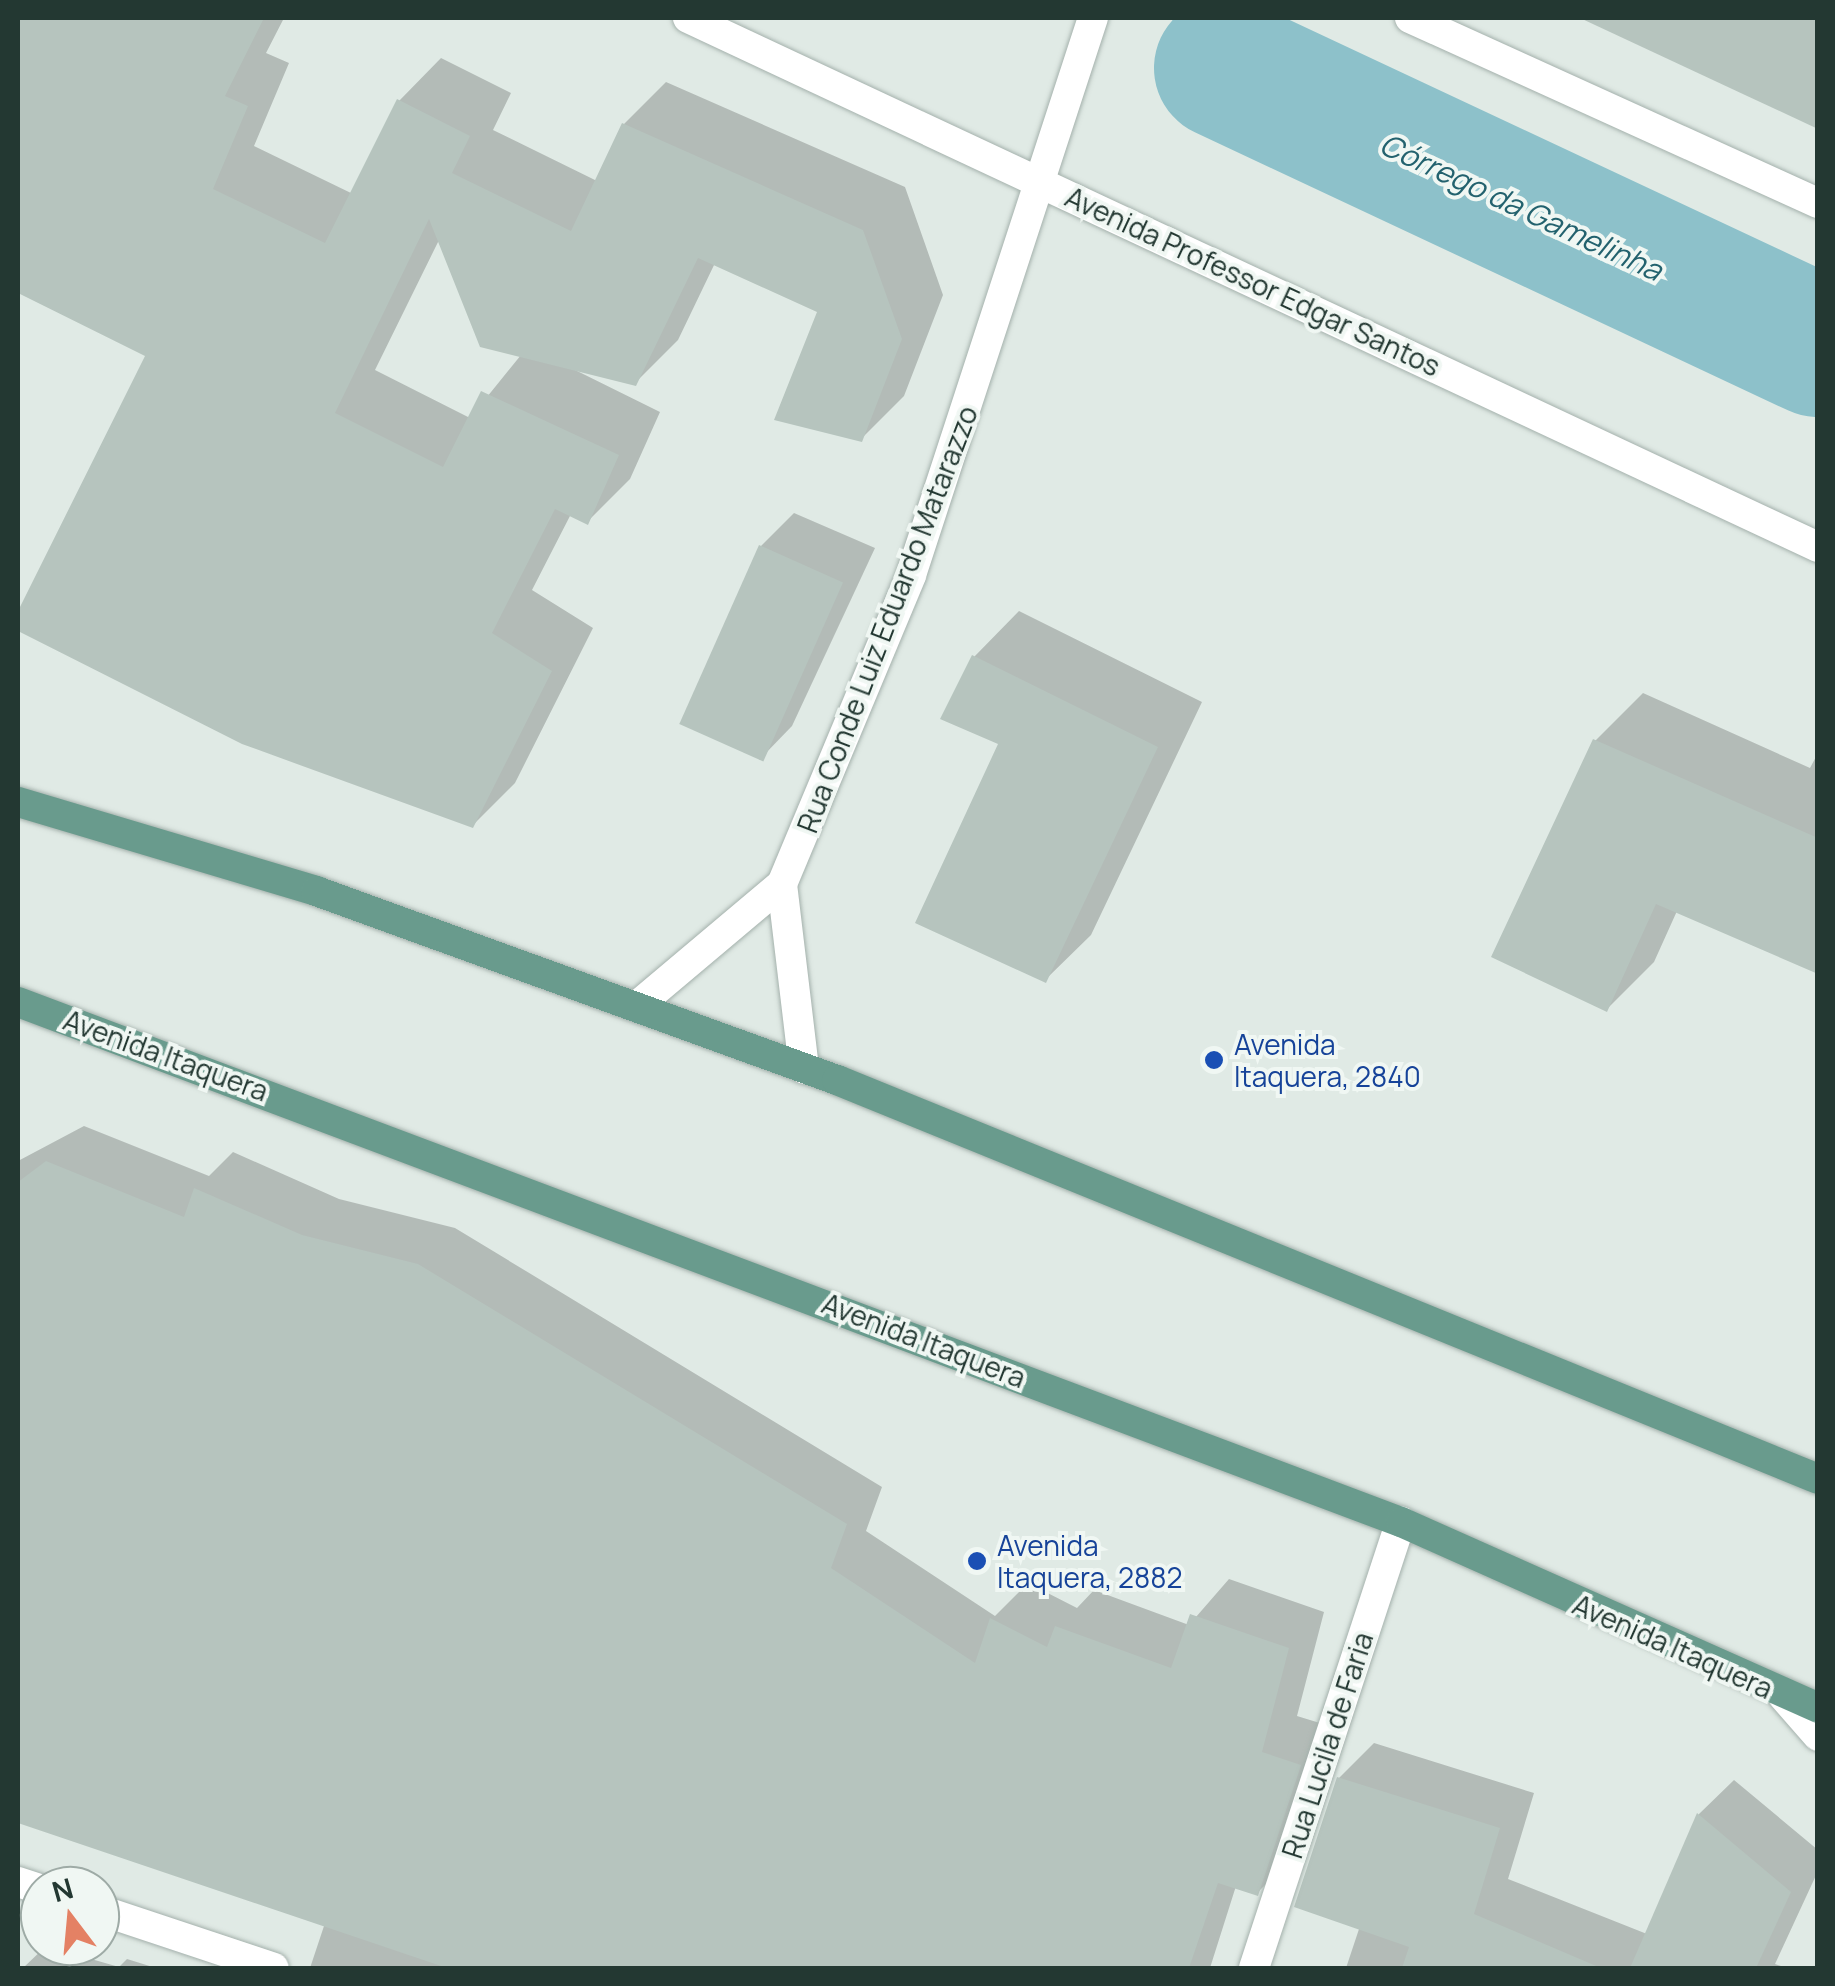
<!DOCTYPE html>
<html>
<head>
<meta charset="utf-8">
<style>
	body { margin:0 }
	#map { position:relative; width:1835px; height:1986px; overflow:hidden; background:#e0eae5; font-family:Manrope,sans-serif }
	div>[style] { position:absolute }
	.shadow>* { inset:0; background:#0003 }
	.river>* { height:142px; margin:-71px; padding:0 71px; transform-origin:71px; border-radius:71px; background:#8dc1ca }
	.building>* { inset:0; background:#b6c4be; transform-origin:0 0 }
	.roads { filter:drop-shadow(0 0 2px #a4b1ac) drop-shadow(0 0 2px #a4b1ac) }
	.street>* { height:30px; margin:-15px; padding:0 15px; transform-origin:15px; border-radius:15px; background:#fff }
	.secondary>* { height:30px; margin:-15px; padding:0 15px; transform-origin:15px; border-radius:15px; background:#fff }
	.primary>* { height:30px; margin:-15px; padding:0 15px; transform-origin:15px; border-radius:15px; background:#699b8d }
	.dots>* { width:28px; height:28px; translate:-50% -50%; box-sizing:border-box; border:5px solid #f0f7f3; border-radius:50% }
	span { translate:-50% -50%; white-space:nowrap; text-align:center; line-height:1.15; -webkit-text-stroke:8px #f0f7f3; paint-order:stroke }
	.street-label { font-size:28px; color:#233832 }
	.transit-label { font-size:28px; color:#164399 }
	.left { translate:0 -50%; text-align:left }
	.water-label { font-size:30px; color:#23626e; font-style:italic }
	.frame { position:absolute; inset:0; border:20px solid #233832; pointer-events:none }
	.north { position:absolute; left:20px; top:1866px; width:100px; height:100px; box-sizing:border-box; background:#f0f7f3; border:2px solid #9eaba6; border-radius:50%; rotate:344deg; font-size:28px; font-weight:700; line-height:40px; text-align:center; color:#233832 }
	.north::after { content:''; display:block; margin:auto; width:35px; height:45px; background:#e48164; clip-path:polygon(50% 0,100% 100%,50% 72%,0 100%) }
</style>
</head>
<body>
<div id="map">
	<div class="shadow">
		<div style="clip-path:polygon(evenodd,18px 18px,284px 18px,266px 53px,289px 63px,254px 146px,353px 194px,399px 101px,441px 58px,511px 93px,493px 130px,597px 181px,624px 124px,666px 82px,905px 187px,943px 295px,904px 396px,861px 439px,820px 310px,715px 263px,678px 340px,635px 383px,567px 366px,660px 412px,630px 479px,587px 522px,571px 514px,532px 590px,593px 628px,515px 783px,472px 826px,243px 741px,18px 628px,148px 355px,18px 291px,18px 260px,40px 217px,18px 205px,18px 18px,440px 238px,521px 355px,470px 418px,375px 370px,440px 238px)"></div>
		<div style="clip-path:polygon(1673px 18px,1818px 18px,1818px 124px,1657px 51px)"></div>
		<div style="clip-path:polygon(794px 513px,875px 548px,792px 726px,759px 760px,761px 546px)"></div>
		<div style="clip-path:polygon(1019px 611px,1202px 702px,1091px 935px,1045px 980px,1001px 742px,974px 657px)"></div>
		<div style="clip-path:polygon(1643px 693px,1810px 768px,1818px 753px,1818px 971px,1677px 911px,1654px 962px,1607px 1009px,1595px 741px)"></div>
		<div style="clip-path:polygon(84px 1126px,209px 1176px,233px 1152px,339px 1199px,455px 1228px,882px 1487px,866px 1531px,995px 1616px,1028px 1583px,1077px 1608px,1094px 1590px,1189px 1625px,1229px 1579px,1324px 1612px,1297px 1716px,1336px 1728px,1294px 1856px,1257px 1893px,1236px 1886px,1210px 1968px,939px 1968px,1022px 1724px,933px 1693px,834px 1968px,310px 1968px,325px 1923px,18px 1820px,18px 1161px)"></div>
		<div style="clip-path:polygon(1374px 1743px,1534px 1793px,1508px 1879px,1647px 1934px,1699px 1814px,1734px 1780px,1818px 1850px,1818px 1871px,1775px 1964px,1787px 1968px,1346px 1968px,1360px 1926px,1339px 1778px)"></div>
		<div style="clip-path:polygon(46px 1946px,119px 1967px,127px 1959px,156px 1968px,23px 1968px)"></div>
	</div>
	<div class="river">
		<div style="left:1225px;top:68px;width:655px;rotate:25.12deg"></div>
	</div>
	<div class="building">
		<div style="clip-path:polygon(18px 18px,264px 18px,225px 96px,248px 106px,213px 189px,325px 243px,397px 99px,470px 136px,452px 173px,571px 231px,622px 123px,863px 230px,902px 339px,862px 442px,774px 420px,817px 312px,698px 258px,636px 386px,480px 347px,429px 219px,335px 413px,443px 467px,481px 391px,619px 455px,588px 525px,555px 509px,492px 633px,552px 671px,473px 828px,242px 744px,18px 631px,18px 611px,145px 356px,18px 293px)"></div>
		<div style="clip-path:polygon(1580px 18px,1818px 18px,1818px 129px,1745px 95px)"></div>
		<div style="left:759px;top:545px;width:92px;height:196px;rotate:24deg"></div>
		<div style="clip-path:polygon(972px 655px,1158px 747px,1046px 983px,915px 923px,998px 744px,940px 719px)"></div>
		<div style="clip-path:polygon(1593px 739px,1818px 838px,1818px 974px,1656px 904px,1607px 1012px,1491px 957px)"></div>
		<div style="clip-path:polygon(46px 1161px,184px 1217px,194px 1188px,302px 1235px,418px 1264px,847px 1524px,831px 1568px,975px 1663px,990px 1618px,1047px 1647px,1055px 1626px,1171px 1668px,1190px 1614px,1289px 1648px,1262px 1752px,1301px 1765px,1258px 1896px,1218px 1883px,1189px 1968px,447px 1968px,18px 1823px,18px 1182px)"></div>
		<div style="clip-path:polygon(1337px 1777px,1500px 1828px,1474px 1914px,1601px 1968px,1402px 1968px,1409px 1947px,1294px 1907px)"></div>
		<div style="clip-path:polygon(1697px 1813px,1791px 1892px,1756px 1968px,1630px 1968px)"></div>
	</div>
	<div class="roads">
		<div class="street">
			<div style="left:782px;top:884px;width:186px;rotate:83.2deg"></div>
			<div style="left:637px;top:1006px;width:189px;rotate:-40.1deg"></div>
			<div style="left:782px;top:884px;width:335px;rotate:-67.3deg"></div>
			<div style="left:911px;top:575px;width:586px;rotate:-71.91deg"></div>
			<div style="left:1783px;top:1696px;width:53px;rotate:48.8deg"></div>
			<div style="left:18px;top:1882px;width:23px;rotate:18deg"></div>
			<div style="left:100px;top:1910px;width:183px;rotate:18.4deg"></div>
			<div style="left:1254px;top:1968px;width:470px;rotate:-71.8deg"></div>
		</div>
		<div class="secondary">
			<div style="left:688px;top:18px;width:1248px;rotate:25.09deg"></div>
			<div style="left:1410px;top:18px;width:448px;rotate:24.4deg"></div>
		</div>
		<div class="primary">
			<div style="left:18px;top:802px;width:311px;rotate:16.6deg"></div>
			<div style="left:316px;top:891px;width:554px;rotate:19.94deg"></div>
			<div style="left:837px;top:1080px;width:1059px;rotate:22.13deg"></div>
			<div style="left:18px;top:1002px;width:1478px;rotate:20.61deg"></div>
			<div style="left:1401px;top:1522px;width:457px;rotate:24deg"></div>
		</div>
	</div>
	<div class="dots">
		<div style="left:1214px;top:1060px;background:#1a4fb4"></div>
		<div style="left:977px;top:1561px;background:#1a4fb4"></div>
	</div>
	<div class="street-label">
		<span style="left:1253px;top:281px;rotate:25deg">Avenida Professor Edgar Santos</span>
		<span style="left:887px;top:619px;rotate:-69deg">Rua Conde Luiz Eduardo Matarazzo</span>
		<span style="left:166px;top:1055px;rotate:20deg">Avenida Itaquera</span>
		<span style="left:924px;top:1340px;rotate:21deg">Avenida Itaquera</span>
		<span style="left:1673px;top:1646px;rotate:24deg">Avenida Itaquera</span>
		<span style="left:1327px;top:1745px;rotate:-72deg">Rua Lucila de Faria</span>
	</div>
	<div class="transit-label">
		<span class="left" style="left:1234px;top:1060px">Avenida<br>Itaquera, 2840</span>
		<span class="left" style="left:997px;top:1561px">Avenida<br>Itaquera, 2882</span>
	</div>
	<div class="water-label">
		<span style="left:1521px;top:207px;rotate:25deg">Córrego da Gamelinha</span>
	</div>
	<div class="frame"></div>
	<div class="north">N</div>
</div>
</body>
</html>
